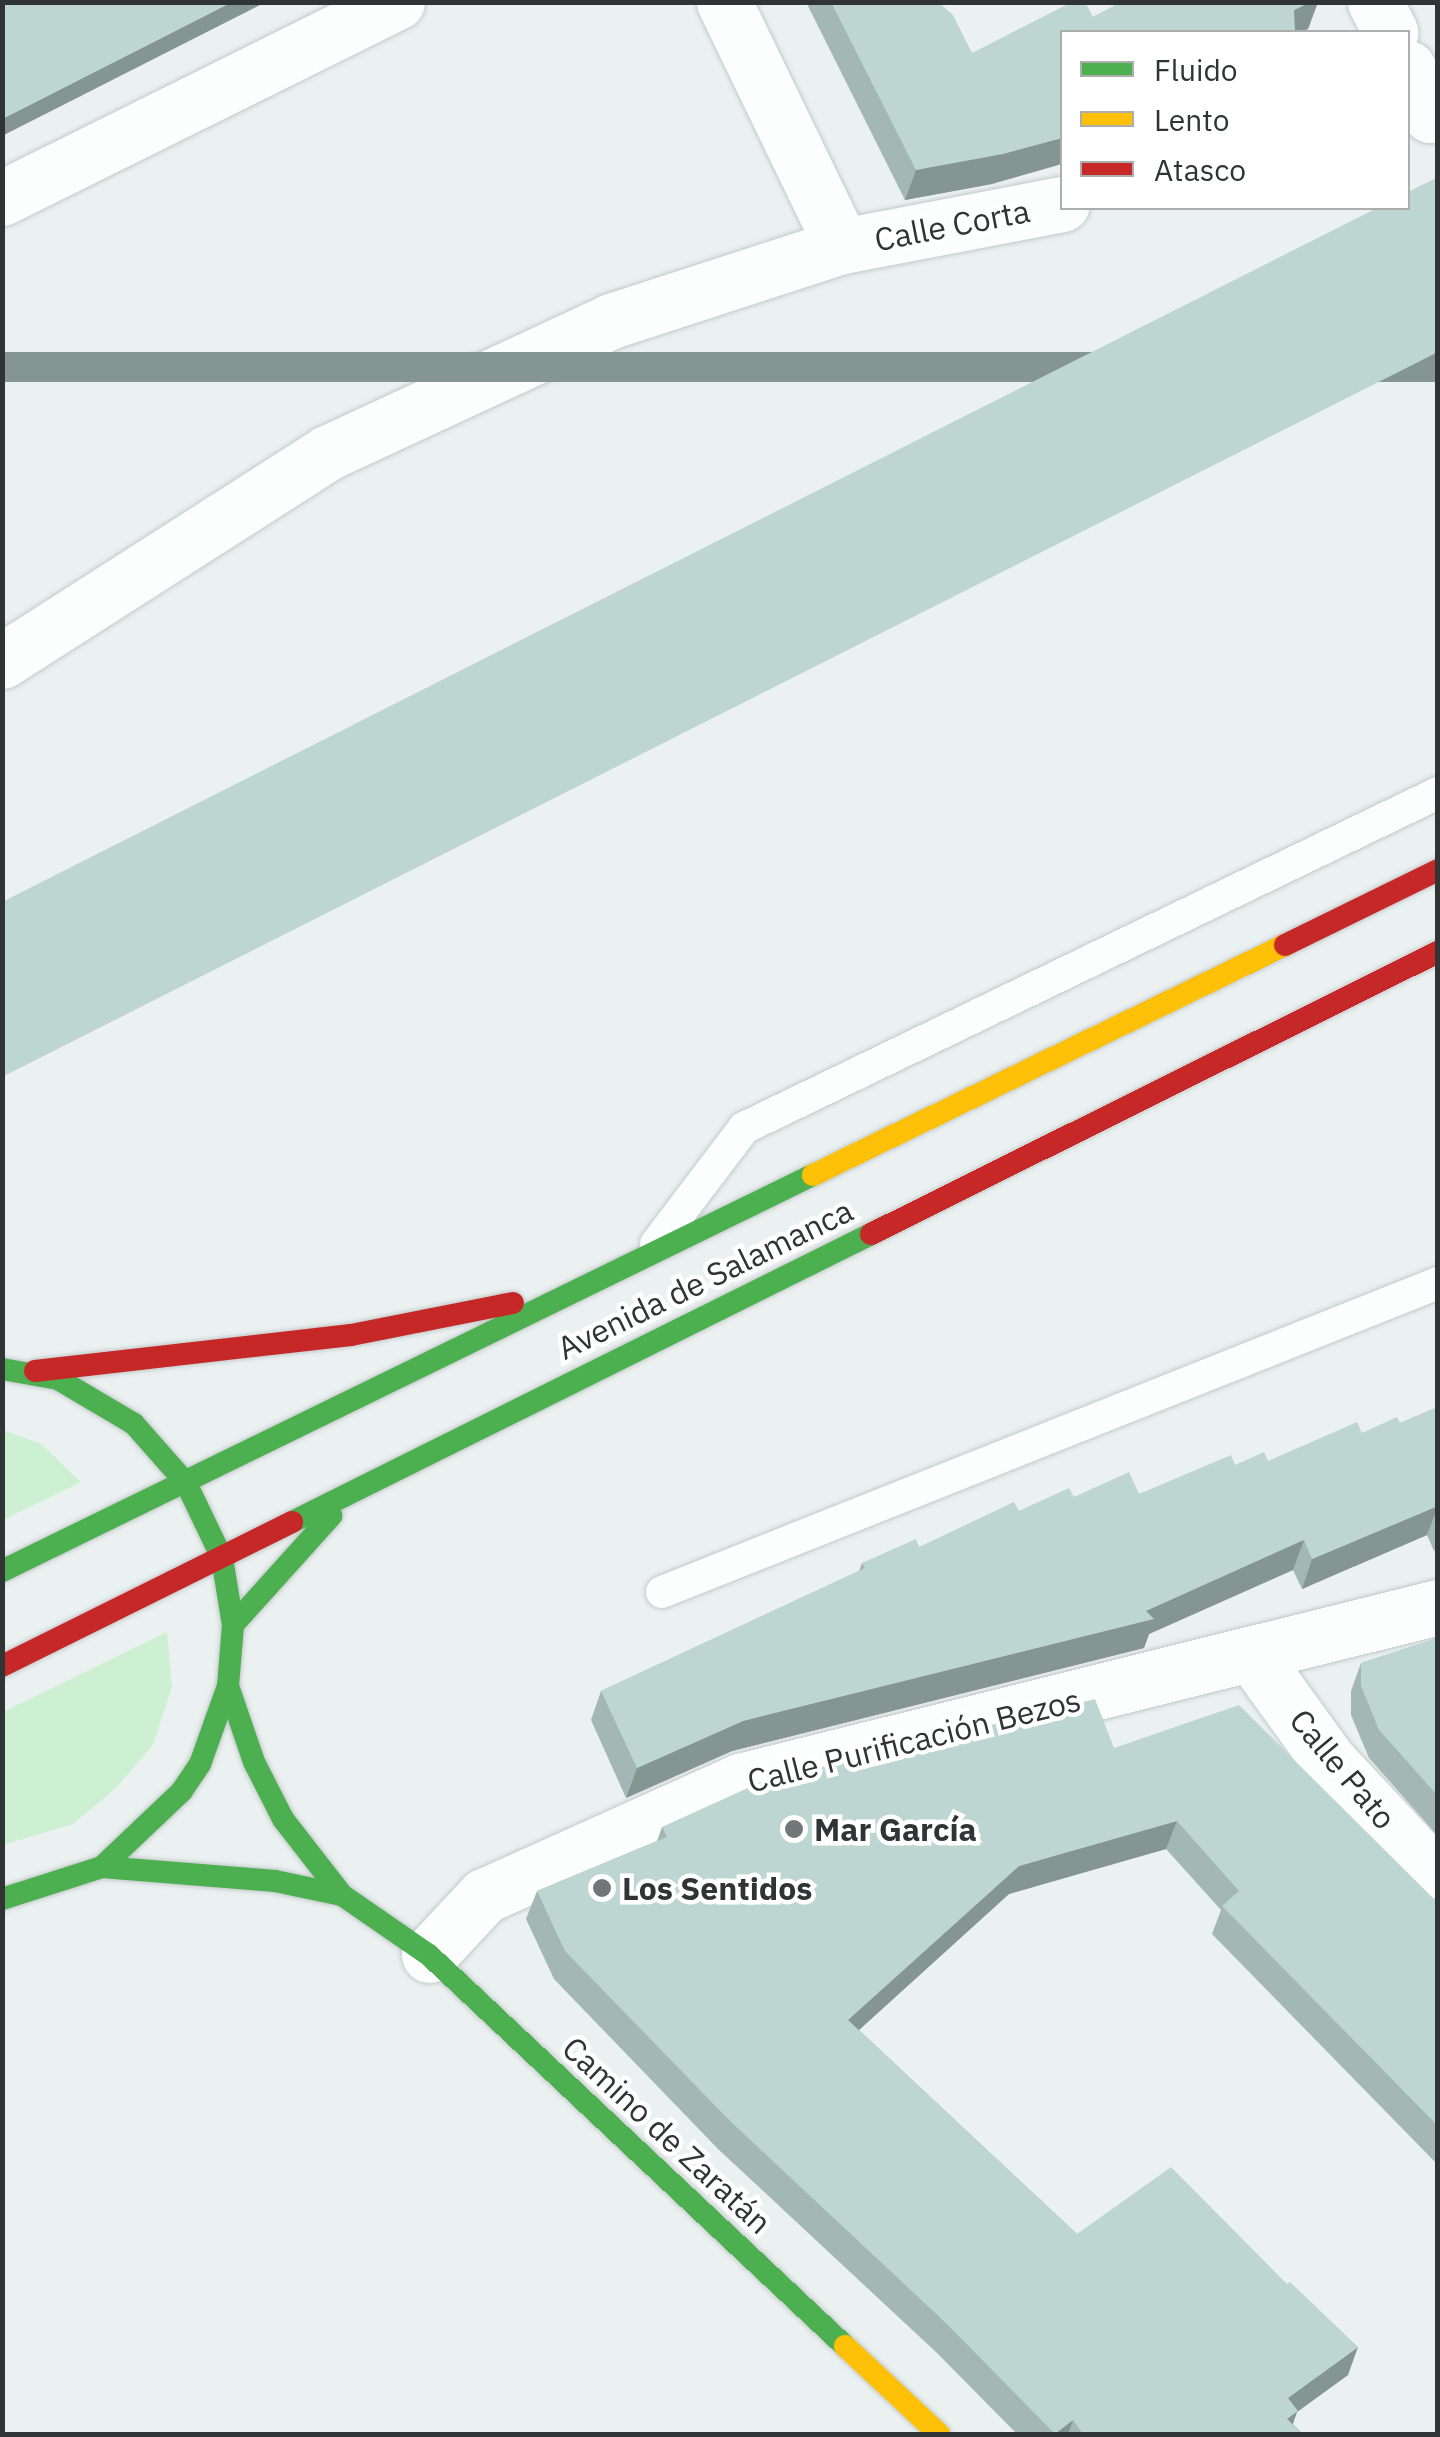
<!DOCTYPE html>
<html>
<head>
<meta charset="utf-8">
<style>
	body { margin:0 }
	#map { position:relative; width:1440px; height:2437px; overflow:hidden; background:#ebf1f1; font-family:"IBM Plex Sans",sans-serif }
	div>[style] { position:absolute }
	.green>* { inset:0; background:#ccf0d1 }
	.roads { filter:drop-shadow(0 0 2px #c4c9c9) drop-shadow(0 0 2px #c4c9c9) }
	.lane>* { height:32px; margin:-16px; padding:0 16px; transform-origin:16px; border-radius:16px; background:#fcfdfd }
	.street>* { height:55px; margin:-27.5px; padding:0 27.5px; transform-origin:27.5px; border-radius:27.5px; background:#fcfdfd }
	.fast>* { height:22px; margin:-11px; padding:0 11px; transform-origin:11px; border-radius:11px; background:#4caf50 }
	.slow>* { height:22px; margin:-11px; padding:0 11px; transform-origin:11px; border-radius:11px; background:#ffc107 }
	.jam>* { height:22px; margin:-11px; padding:0 11px; transform-origin:11px; border-radius:11px; background:#c62828 }
	.wall>* { inset:0; background:#a3b8b4 }
	.shaded-wall>* { inset:0; background:#859692; transform-origin:0 0 }
	.building>* { inset:0; background:#bed6d1 }
	.dots>* { width:28px; height:28px; translate:-50% -50%; box-sizing:border-box; border:5px solid #fff; border-radius:50% }
	span { translate:-50% -50%; white-space:nowrap; text-align:center; line-height:1.15; -webkit-text-stroke:9px #fff; paint-order:stroke }
	.street-label { font-size:32px; color:#303434 }
	.poi-label { font-size:32px; color:#303434; font-weight:700 }
	.left { translate:0 -50%; text-align:left }
	.frame { position:absolute; inset:0; border:5px solid #303434; pointer-events:none }
	.legend { position:absolute; left:1060px; top:30px; width:350px; height:180px; box-sizing:border-box; background:#fff; border:2px solid #acaeae; margin:0; padding:12px 18px; list-style:none; font-size:30px; color:#303434 }
	.legend li { display:flex; align-items:center; gap:20px; height:50px }
	.legend b { width:50px; border:2px solid #acaeae }
</style>
</head>
<body>
<div id="map">
	<div class="green">
		<div style="clip-path:polygon(3px 1430px,41px 1444px,81px 1482px,3px 1520px)"></div>
		<div style="clip-path:polygon(167px 1632px,172px 1687px,153px 1745px,116px 1788px,73px 1824px,3px 1845px,3px 1712px)"></div>
	</div>
	<div class="roads">
		<div class="lane">
			<div style="left:656px;top:1244px;width:146px;rotate:-52.8deg"></div>
			<div style="left:744px;top:1128px;width:771px;rotate:-25.77deg"></div>
			<div style="left:662px;top:1592px;width:835px;rotate:-21.71deg"></div>
		</div>
		<div class="street">
			<div style="left:724px;top:2px;width:271px;rotate:64.2deg"></div>
			<div style="left:1375px;top:2px;width:34px;rotate:63deg"></div>
			<div style="left:1408px;top:68px;width:52px;rotate:64.9deg"></div>
			<div style="left:2px;top:198px;width:441px;rotate:-26.4deg"></div>
			<div style="left:2px;top:661px;width:386px;rotate:-32.6deg"></div>
			<div style="left:327px;top:453px;width:313px;rotate:-24.9deg"></div>
			<div style="left:611px;top:321px;width:243px;rotate:-18deg"></div>
			<div style="left:842px;top:246px;width:224px;rotate:-10.8deg"></div>
			<div style="left:1253px;top:1656px;width:128px;rotate:54.2deg"></div>
			<div style="left:1328px;top:1760px;width:161px;rotate:47deg"></div>
			<div style="left:429px;top:1955px;width:81px;rotate:-47deg"></div>
			<div style="left:484px;top:1896px;width:281px;rotate:-24.2deg"></div>
			<div style="left:740px;top:1781px;width:719px;rotate:-14deg"></div>
		</div>
		<div class="fast">
			<div style="left:2px;top:1369px;width:57px;rotate:10.1deg"></div>
			<div style="left:58px;top:1379px;width:88px;rotate:30.6deg"></div>
			<div style="left:134px;top:1424px;width:79px;rotate:48.6deg"></div>
			<div style="left:186px;top:1483px;width:83px;rotate:64.4deg"></div>
			<div style="left:222px;top:1558px;width:68px;rotate:80.7deg"></div>
			<div style="left:233px;top:1625px;width:61px;rotate:94.7deg"></div>
			<div style="left:228px;top:1686px;width:83px;rotate:109.7deg"></div>
			<div style="left:200px;top:1764px;width:32px;rotate:124deg"></div>
			<div style="left:182px;top:1791px;width:110px;rotate:136.5deg"></div>
			<div style="left:102px;top:1867px;width:105px;rotate:162.3deg"></div>
			<div style="left:292px;top:1522px;width:647px;rotate:-26.45deg"></div>
			<div style="left:2px;top:1571px;width:903px;rotate:-26.03deg"></div>
			<div style="left:233px;top:1625px;width:147px;rotate:-48deg"></div>
			<div style="left:228px;top:1686px;width:80px;rotate:71.1deg"></div>
			<div style="left:254px;top:1762px;width:64px;rotate:63deg"></div>
			<div style="left:283px;top:1819px;width:96px;rotate:52.2deg"></div>
			<div style="left:342px;top:1895px;width:106px;rotate:34.6deg"></div>
			<div style="left:429px;top:1955px;width:571px;rotate:43.23deg"></div>
			<div style="left:102px;top:1867px;width:174px;rotate:4.6deg"></div>
			<div style="left:275px;top:1881px;width:68px;rotate:11.8deg"></div>
		</div>
		<div class="slow">
			<div style="left:813px;top:1175px;width:525px;rotate:-25.98deg"></div>
			<div style="left:845px;top:2346px;width:129px;rotate:43.1deg"></div>
		</div>
		<div class="jam">
			<div style="left:1285px;top:945px;width:170px;rotate:-26.1deg"></div>
			<div style="left:871px;top:1234px;width:633px;rotate:-26.44deg"></div>
			<div style="left:35px;top:1371px;width:318px;rotate:-6.5deg"></div>
			<div style="left:351px;top:1335px;width:165px;rotate:-11.2deg"></div>
			<div style="left:2px;top:1666px;width:324px;rotate:-26.4deg"></div>
		</div>
	</div>
	<div class="wall">
		<div style="clip-path:polygon(806px 2px,938px 2px,972px 53px,1093px 17px,1122px 2px,1318px 2px,1308px 29px,1299px 32px,1062px 32px,992px 184px,905px 200px)"></div>
		<div style="clip-path:polygon(1438px 1407px,1438px 1550px,1434px 1551px,1427px 1535px,1302px 1589px,1293px 1570px,1149px 1634px,1144px 1648px,732px 1751px,626px 1798px,591px 1720px,601px 1691px,859px 1571px,862px 1563px,919px 1547px,1019px 1511px,1074px 1497px,1139px 1494px,1235px 1465px,1268px 1461px,1400px 1423px)"></div>
		<div style="clip-path:polygon(1438px 1638px,1438px 1836px,1369px 1758px,1351px 1715px,1351px 1691px,1361px 1663px)"></div>
		<div style="clip-path:polygon(1114px 1748px,1434px 1900px,1438px 1890px,1438px 2165px,1212px 1934px,1221px 1910px,1166px 1849px,1009px 1894px,859px 2030px,1077px 2234px,1348px 2375px,1297px 2412px,1293px 2424px,1303px 2434px,1017px 2434px,937px 2353px,718px 2149px,554px 1979px,526px 1919px,537px 1891px,657px 1841px,662px 1827px)"></div>
	</div>
	<div class="shaded-wall">
		<div style="clip-path:polygon(232px 2px,266px 2px,2px 136px,2px 119px)"></div>
		<div style="clip-path:polygon(1311px 2px,1318px 2px,1308px 29px,1299px 32px,1286px 32px,1294px 10px)"></div>
		<div style="clip-path:polygon(1062px 138px,1062px 164px,992px 184px,905px 200px,916px 170px)"></div>
		<div style="left:1438px;top:352px;width:30px;height:1609px;rotate:90deg"></div>
		<div style="clip-path:polygon(1438px 1506px,1427px 1535px,1302px 1589px,1312px 1559px)"></div>
		<div style="clip-path:polygon(1304px 1540px,1293px 1570px,1149px 1634px,1144px 1648px,732px 1751px,626px 1798px,637px 1768px,743px 1721px)"></div>
		<div style="clip-path:polygon(1177px 1821px,1166px 1849px,1009px 1894px,838px 2049px,848px 2020px,1019px 1866px)"></div>
		<div style="clip-path:polygon(1358px 2347px,1348px 2375px,1297px 2412px,1289px 2434px,1281px 2434px,1288px 2398px)"></div>
		<div style="clip-path:polygon(1073px 2420px,1068px 2434px,1054px 2434px)"></div>
	</div>
	<div class="building">
		<div style="clip-path:polygon(2px 2px,232px 2px,2px 119px)"></div>
		<div style="clip-path:polygon(831px 2px,938px 2px,953px 15px,972px 53px,1072px 2px,1085px 2px,1093px 17px,1122px 2px,1311px 2px,1294px 10px,1295px 32px,1062px 32px,1062px 138px,1003px 154px,916px 170px)"></div>
		<div style="clip-path:polygon(1438px 177px,1438px 352px,2px 1077px,2px 902px,1377px 208px,1408px 208px,1408px 192px)"></div>
		<div style="clip-path:polygon(1438px 1407px,1438px 1506px,1312px 1559px,1304px 1540px,1146px 1611px,1154px 1619px,743px 1721px,637px 1768px,601px 1691px,865px 1568px,862px 1563px,916px 1539px,919px 1547px,1014px 1502px,1019px 1511px,1069px 1488px,1074px 1497px,1129px 1472px,1139px 1494px,1231px 1455px,1235px 1465px,1264px 1452px,1268px 1461px,1357px 1422px,1362px 1433px,1397px 1417px,1400px 1423px)"></div>
		<div style="clip-path:polygon(1438px 1638px,1438px 1796px,1379px 1730px,1361px 1686px,1361px 1663px)"></div>
		<div style="clip-path:polygon(1095px 1699px,1114px 1748px,1239px 1705px,1438px 1903px,1438px 2126px,1222px 1906px,1239px 1891px,1177px 1821px,1019px 1866px,848px 2020px,1077px 2234px,1171px 2167px,1287px 2284px,1290px 2282px,1358px 2347px,1288px 2398px,1298px 2411px,1287px 2419px,1303px 2434px,1083px 2434px,1073px 2420px,1055px 2434px,947px 2324px,729px 2120px,565px 1951px,537px 1891px,667px 1837px,662px 1827px,761px 1782px)"></div>
	</div>
	<div class="dots">
		<div style="left:794px;top:1829px;background:#717676"></div>
		<div style="left:602px;top:1888px;background:#717676"></div>
	</div>
	<div class="street-label">
		<span style="left:952px;top:225px;rotate:-11deg">Calle Corta</span>
		<span style="left:705px;top:1279px;rotate:-26deg">Avenida de Salamanca</span>
		<span style="left:914px;top:1740px;rotate:-14deg">Calle Purificación Bezos</span>
		<span style="left:1343px;top:1769px;rotate:50deg">Calle Pato</span>
		<span style="left:667px;top:2135px;rotate:43deg">Camino de Zaratán</span>
	</div>
	<div class="poi-label">
		<span class="left" style="left:814px;top:1829px">Mar García</span>
		<span class="left" style="left:622px;top:1888px">Los Sentidos</span>
	</div>
	<div class="frame"></div>
	<ul class="legend">
	<li><b style="height:12px;background:#4caf50"></b>Fluido</li>
	<li><b style="height:12px;background:#ffc107"></b>Lento</li>
	<li><b style="height:12px;background:#c62828"></b>Atasco</li>
	</ul>
</div>
</body>
</html>
